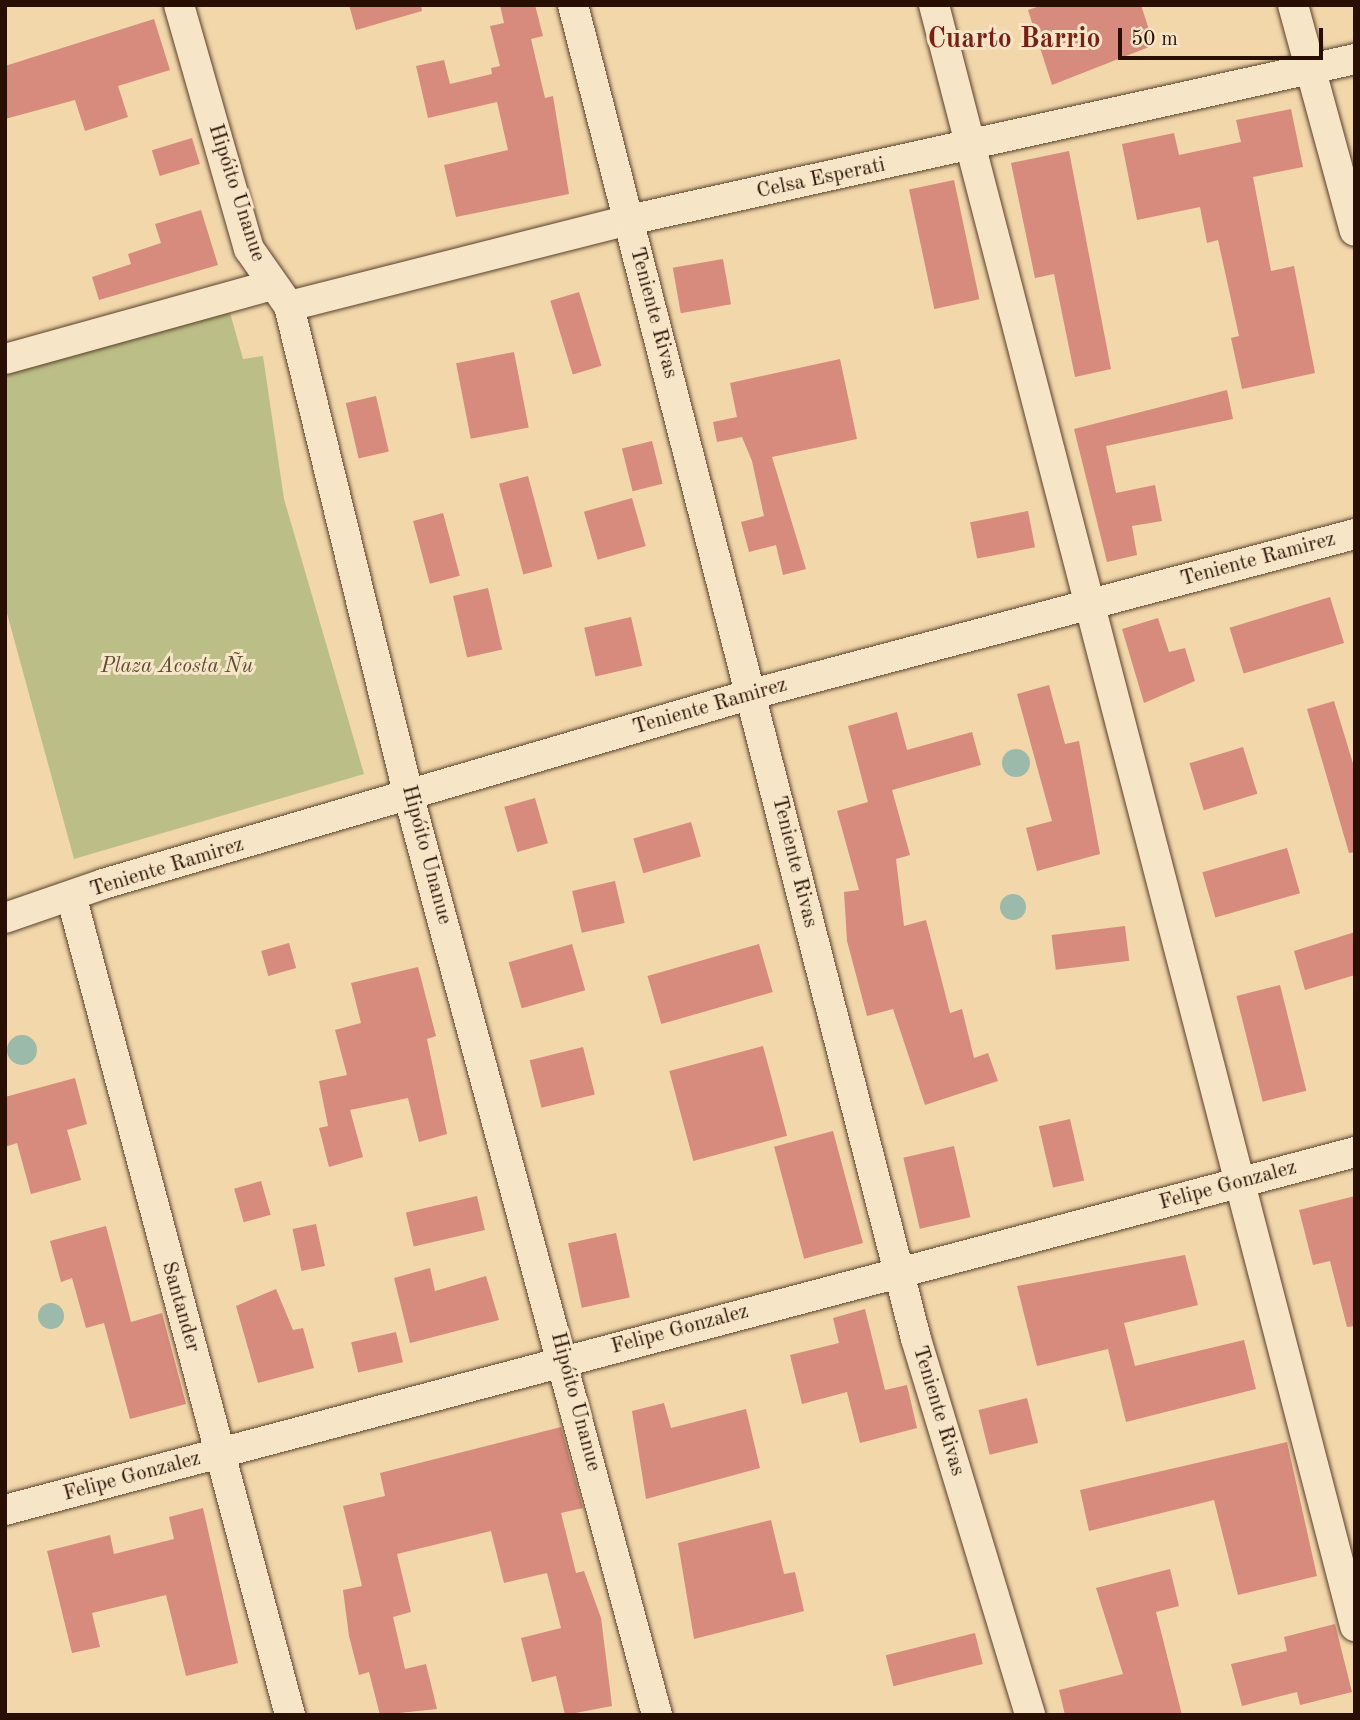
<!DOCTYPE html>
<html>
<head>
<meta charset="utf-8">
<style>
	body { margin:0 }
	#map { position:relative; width:1360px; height:1720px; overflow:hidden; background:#f2d7aa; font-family:"Old Standard TT",serif }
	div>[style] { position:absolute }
	.green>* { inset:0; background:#bcbe87 }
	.water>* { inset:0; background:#9bbaa9 }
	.round { border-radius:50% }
	.building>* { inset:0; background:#d68b7c; transform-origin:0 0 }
	.roads { filter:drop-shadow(0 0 2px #5a412c) drop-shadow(0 0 2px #5a412c) }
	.minor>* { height:30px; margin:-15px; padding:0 15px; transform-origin:15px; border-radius:15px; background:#f7e5c8 }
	span { translate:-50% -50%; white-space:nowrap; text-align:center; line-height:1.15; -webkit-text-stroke:6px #f7e5c8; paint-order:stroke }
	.street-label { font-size:21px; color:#280f02 }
	.park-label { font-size:21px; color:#5c4c31; font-style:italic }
	.district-label { font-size:28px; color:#7a1f14; font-weight:700 }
	.frame { position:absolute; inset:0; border:7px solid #280f02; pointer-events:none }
	.scale { position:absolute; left:1118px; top:28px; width:205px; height:32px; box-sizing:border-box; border:4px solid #280f02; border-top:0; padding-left:9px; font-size:21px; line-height:24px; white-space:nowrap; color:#280f02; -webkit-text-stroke:5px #f7e5c8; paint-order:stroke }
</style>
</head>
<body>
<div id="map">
	<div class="green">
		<div style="clip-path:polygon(227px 302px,243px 359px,263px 356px,284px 499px,364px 774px,74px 859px,5px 606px,5px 367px)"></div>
	</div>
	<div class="water">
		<div class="round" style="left:1002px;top:749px;width:28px;height:28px"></div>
		<div class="round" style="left:1000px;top:894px;width:26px;height:26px"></div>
		<div class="round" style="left:7px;top:1035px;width:30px;height:30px"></div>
		<div class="round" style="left:38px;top:1303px;width:26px;height:26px"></div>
	</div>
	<div class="building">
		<div style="clip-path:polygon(349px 5px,421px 5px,422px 11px,356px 30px)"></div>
		<div style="clip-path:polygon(500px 5px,535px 5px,543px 36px,531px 39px,545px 98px,553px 96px,569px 194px,456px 217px,444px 165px,508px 150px,497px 102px,428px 118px,416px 66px,444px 60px,450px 84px,492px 74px,491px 68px,500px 66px,490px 26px,504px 23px)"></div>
		<div style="clip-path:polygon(1043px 5px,1141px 5px,1154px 45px,1052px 85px,1028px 10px)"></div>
		<div style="clip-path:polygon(154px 19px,170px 70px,118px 86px,128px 117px,85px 131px,75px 100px,5px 119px,5px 66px)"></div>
		<div style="clip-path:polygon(1291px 109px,1303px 167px,1253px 177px,1271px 271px,1294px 266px,1315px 373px,1242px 389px,1231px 338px,1239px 336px,1218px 240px,1207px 243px,1200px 207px,1137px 220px,1122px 144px,1174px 133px,1179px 155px,1241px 142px,1236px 120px)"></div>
		<div style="left:192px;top:138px;width:27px;height:42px;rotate:73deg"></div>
		<div style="clip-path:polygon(1069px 151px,1111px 369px,1075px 377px,1054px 274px,1035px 278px,1011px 163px)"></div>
		<div style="left:954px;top:180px;width:122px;height:46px;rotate:78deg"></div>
		<div style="clip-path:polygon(201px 210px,218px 265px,99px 300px,92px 277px,131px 264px,128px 254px,161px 243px,155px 224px)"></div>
		<div style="left:723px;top:259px;width:46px;height:51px;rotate:80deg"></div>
		<div style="left:579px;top:292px;width:77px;height:30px;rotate:73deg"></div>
		<div style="left:514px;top:352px;width:77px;height:59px;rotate:79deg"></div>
		<div style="clip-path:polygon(840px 359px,857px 439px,772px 457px,806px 569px,783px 575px,776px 545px,749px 552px,741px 522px,764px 516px,752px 461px,742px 437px,717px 442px,713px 422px,737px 417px,730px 383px)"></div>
		<div style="clip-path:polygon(1227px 390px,1233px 419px,1106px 446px,1116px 493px,1155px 485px,1162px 521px,1132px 526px,1137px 555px,1107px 562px,1074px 429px)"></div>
		<div style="left:376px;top:396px;width:57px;height:31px;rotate:77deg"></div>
		<div style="left:652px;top:441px;width:44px;height:31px;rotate:76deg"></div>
		<div style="left:528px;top:476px;width:94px;height:30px;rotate:75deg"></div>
		<div style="left:632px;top:498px;width:50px;height:50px;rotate:74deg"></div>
		<div style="left:1028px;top:511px;width:37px;height:59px;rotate:79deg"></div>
		<div style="left:443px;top:513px;width:65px;height:31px;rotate:75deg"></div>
		<div style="left:488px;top:588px;width:63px;height:36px;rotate:77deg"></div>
		<div style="left:1330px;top:597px;width:48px;height:105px;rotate:73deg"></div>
		<div style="left:631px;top:617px;width:50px;height:48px;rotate:77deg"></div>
		<div style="clip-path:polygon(1158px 618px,1169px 652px,1185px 648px,1195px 681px,1144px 703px,1122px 629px)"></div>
		<div style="clip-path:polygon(1049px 685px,1065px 744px,1079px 741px,1100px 854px,1037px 871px,1026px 828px,1052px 821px,1017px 694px)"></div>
		<div style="clip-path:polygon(1334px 701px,1355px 770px,1355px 852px,1349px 853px,1307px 709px)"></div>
		<div style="clip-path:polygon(897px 712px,907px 750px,972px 732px,981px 765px,892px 790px,910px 855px,896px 859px,904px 926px,926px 920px,950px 1013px,962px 1009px,974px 1058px,988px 1053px,998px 1081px,925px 1105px,893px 1009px,867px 1016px,847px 941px,844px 892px,859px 890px,837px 811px,868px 802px,848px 726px)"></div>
		<div style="left:1243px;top:747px;width:49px;height:56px;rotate:73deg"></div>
		<div style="left:535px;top:798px;width:47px;height:32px;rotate:74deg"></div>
		<div style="left:691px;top:822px;width:36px;height:60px;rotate:74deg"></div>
		<div style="left:1287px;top:848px;width:47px;height:88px;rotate:74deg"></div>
		<div style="left:615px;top:881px;width:43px;height:44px;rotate:77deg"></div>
		<div style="left:1125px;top:926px;width:35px;height:74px;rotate:83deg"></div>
		<div style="clip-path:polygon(1355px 932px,1355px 975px,1305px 990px,1294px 951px)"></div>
		<div style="left:289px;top:943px;width:26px;height:29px;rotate:74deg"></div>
		<div style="left:572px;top:944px;width:48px;height:66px;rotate:74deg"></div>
		<div style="left:759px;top:944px;width:50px;height:116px;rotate:74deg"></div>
		<div style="clip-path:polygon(418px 967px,436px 1036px,427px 1039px,447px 1134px,419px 1142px,408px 1098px,350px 1110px,363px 1157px,329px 1167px,319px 1128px,328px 1126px,319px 1081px,347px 1075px,335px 1030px,361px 1023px,351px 983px)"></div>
		<div style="left:1280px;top:985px;width:109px;height:45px;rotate:76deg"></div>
		<div style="left:763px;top:1046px;width:93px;height:97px;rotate:75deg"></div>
		<div style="left:583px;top:1047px;width:49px;height:55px;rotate:76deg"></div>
		<div style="clip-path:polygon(75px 1078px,87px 1124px,67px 1130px,81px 1180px,31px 1194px,17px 1143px,5px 1147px,5px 1097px)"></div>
		<div style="left:1070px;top:1119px;width:63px;height:32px;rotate:77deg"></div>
		<div style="left:833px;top:1131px;width:116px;height:61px;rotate:75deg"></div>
		<div style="left:954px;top:1146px;width:73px;height:52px;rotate:77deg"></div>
		<div style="left:261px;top:1181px;width:35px;height:28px;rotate:74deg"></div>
		<div style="left:477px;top:1196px;width:35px;height:73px;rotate:77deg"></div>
		<div style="clip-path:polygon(1355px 1196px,1355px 1326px,1347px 1327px,1330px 1261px,1313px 1265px,1299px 1210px)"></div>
		<div style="left:316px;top:1224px;width:43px;height:24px;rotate:78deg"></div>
		<div style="clip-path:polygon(106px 1226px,131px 1322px,162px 1313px,186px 1404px,130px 1419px,104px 1323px,86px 1328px,72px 1278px,61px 1282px,50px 1241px)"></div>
		<div style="left:616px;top:1233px;width:66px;height:49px;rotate:78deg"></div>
		<div style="clip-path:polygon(1185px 1255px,1198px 1305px,1124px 1323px,1135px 1366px,1244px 1340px,1256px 1389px,1126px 1422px,1108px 1349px,1037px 1366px,1017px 1286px)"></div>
		<div style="clip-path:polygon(430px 1268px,435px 1291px,486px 1276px,499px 1320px,410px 1343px,394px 1278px)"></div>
		<div style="clip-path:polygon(276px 1289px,293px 1330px,303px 1328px,314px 1368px,258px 1383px,236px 1306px)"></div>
		<div style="clip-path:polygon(865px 1309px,885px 1390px,907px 1385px,917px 1428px,860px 1443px,847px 1392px,802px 1404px,790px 1355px,839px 1343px,833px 1318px)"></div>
		<div style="left:396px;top:1332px;width:31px;height:46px;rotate:77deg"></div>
		<div style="left:1027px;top:1398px;width:46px;height:50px;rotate:76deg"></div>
		<div style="clip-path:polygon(664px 1403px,671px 1428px,746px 1409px,760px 1468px,646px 1499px,632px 1411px)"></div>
		<div style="clip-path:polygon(561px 1427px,583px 1508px,561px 1513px,576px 1573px,584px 1571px,601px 1618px,612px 1706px,565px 1715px,556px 1676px,532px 1682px,521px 1638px,561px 1628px,547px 1573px,504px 1583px,491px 1531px,397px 1554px,411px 1612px,393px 1617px,405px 1669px,426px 1664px,437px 1709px,380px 1715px,369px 1672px,359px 1675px,349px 1636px,343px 1590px,362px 1586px,343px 1506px,385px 1496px,380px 1473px)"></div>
		<div style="clip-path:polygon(1287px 1442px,1317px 1576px,1238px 1595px,1214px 1500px,1089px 1531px,1080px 1490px)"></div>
		<div style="clip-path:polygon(203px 1508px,238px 1663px,186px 1676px,166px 1595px,92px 1613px,100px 1647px,72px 1653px,47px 1551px,110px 1535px,114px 1554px,174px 1539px,169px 1517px)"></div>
		<div style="clip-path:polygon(771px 1520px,784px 1574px,795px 1572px,804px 1611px,694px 1639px,678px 1543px)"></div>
		<div style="clip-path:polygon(1170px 1569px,1179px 1606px,1156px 1612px,1182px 1715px,1065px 1715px,1059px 1690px,1123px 1674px,1096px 1588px)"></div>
		<div style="clip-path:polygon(1335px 1624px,1352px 1692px,1300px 1705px,1297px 1692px,1242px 1706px,1231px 1664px,1287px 1651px,1284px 1637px)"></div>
		<div style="left:975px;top:1633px;width:32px;height:92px;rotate:76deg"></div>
	</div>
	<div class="roads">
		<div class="minor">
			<div style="left:179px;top:5px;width:254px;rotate:74deg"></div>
			<div style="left:249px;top:249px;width:70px;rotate:54.9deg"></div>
			<div style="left:289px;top:306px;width:505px;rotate:76.27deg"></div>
			<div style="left:409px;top:797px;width:951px;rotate:74.88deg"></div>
			<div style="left:573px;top:5px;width:1377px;rotate:75.58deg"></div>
			<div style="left:916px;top:1339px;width:393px;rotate:73.1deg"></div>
			<div style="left:934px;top:5px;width:1675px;rotate:75.44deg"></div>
			<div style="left:1293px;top:5px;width:234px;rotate:74.7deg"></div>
			<div style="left:289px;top:306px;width:351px;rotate:-14.2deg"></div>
			<div style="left:629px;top:220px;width:744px;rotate:-12.5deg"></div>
			<div style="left:5px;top:359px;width:277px;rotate:-15.5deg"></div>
			<div style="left:72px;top:899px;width:845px;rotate:75.04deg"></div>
			<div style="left:5px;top:918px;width:104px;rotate:-19.1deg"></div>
			<div style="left:103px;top:884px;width:676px;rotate:-16.32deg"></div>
			<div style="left:752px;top:694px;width:624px;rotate:-14.86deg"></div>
			<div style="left:5px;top:1510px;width:1397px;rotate:-14.85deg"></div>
		</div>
	</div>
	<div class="street-label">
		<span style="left:821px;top:179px;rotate:-12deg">Celsa Esperati</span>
		<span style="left:236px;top:193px;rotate:72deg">Hipóito Unanue</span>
		<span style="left:653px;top:313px;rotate:75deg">Teniente Rivas</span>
		<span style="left:1258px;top:560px;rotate:-15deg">Teniente Ramirez</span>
		<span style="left:710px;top:707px;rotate:-16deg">Teniente Ramirez</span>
		<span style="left:426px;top:855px;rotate:75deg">Hipóito Unanue</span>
		<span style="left:794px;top:862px;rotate:76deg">Teniente Rivas</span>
		<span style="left:167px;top:868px;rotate:-17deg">Teniente Ramirez</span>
		<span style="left:1228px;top:1186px;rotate:-15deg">Felipe Gonzalez</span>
		<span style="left:180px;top:1307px;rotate:74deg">Santander</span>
		<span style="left:680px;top:1330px;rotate:-15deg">Felipe Gonzalez</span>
		<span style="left:575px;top:1402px;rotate:75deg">Hipóito Unanue</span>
		<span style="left:938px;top:1411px;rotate:73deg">Teniente Rivas</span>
		<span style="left:132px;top:1477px;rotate:-15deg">Felipe Gonzalez</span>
	</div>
	<div class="park-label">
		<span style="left:177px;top:667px">Plaza Acosta Ñu</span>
	</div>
	<div class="district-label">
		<span style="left:1014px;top:40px">Cuarto Barrio</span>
	</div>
	<div class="frame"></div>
	<div class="scale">50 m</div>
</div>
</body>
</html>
